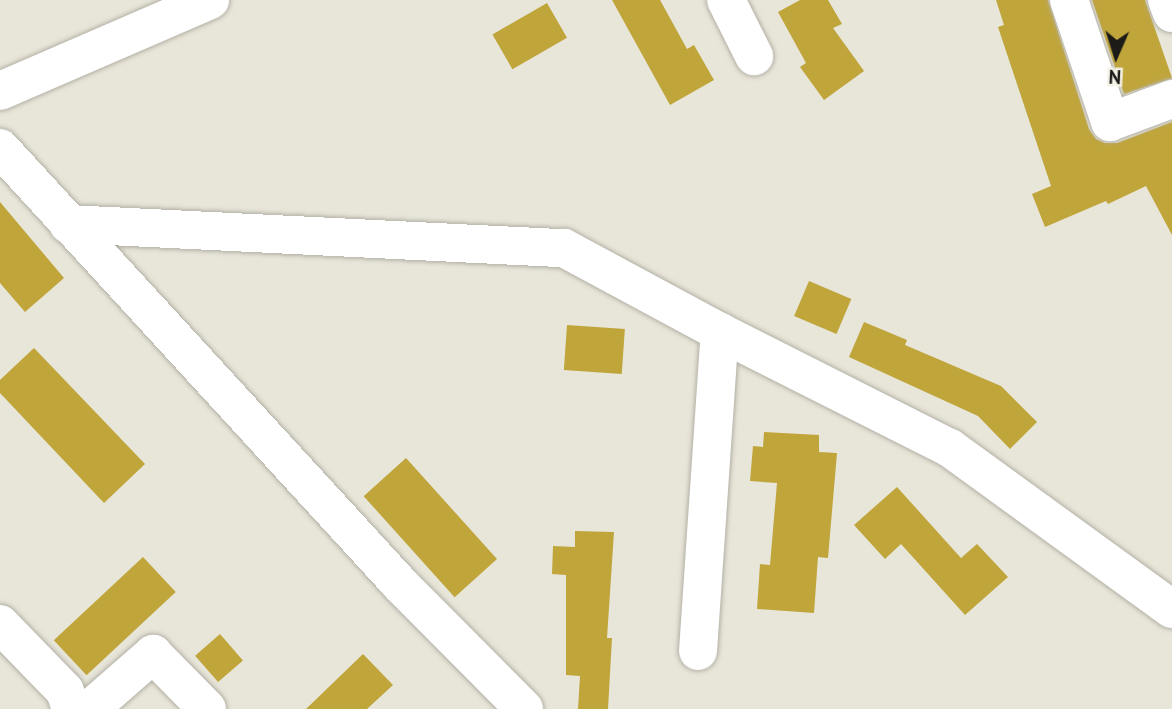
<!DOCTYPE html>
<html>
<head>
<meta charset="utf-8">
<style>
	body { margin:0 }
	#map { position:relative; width:1172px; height:709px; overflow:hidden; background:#e8e5d9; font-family:"PT Sans",sans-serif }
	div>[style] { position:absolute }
	.building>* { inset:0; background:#c0a53a; transform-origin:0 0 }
	.roads { filter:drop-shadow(0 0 2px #b3b0a5) drop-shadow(0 0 2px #b3b0a5) }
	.minor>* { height:38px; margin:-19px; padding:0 19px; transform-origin:19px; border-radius:19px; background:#fff }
	.secondary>* { height:38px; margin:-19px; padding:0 19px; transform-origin:19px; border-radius:19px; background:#fff }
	span { translate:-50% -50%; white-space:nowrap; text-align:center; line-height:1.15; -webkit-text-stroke:7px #f5f2e6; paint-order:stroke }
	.north { position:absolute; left:1081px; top:21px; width:70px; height:70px; -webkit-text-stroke:5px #f5f2e6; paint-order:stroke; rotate:183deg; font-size:19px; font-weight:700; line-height:28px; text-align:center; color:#1c1b17 }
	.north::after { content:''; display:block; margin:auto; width:24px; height:32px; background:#1c1b17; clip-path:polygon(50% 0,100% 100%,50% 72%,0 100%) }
</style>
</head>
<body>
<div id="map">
	<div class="building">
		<div style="clip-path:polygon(612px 0,660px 0,687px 49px,694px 45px,714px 80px,670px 105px)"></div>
		<div style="clip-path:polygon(800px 0,828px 0,842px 24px,833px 28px,864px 71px,824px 100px,800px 67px,806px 63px,778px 12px)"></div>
		<div style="clip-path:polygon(996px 0,1048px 0,1089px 129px,1096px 139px,1105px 143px,1117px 143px,1172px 122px,1172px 235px,1146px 186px,1108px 204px,1106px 201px,1045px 227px,1032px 194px,1051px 186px,998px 27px,1004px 25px)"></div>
		<div style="clip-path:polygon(1092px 0,1145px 0,1172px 78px,1124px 94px)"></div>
		<div style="left:547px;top:3px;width:40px;height:63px;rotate:60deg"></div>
		<div style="clip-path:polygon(0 202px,64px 278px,25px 312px,0 283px)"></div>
		<div style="left:809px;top:281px;width:46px;height:38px;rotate:23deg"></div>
		<div style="clip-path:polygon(864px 322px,907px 340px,905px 345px,1001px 386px,1037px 422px,1010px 449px,978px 416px,849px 357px)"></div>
		<div style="left:567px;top:325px;width:58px;height:45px;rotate:4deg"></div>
		<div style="clip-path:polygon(34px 348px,145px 464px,104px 503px,0 393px,0 380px)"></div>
		<div style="clip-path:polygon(764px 432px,819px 435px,819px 452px,837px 453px,828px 558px,818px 557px,814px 613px,757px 609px,760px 564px,770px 565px,777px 483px,750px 481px,753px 446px,763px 447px)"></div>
		<div style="left:406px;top:458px;width:136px;height:57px;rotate:48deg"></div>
		<div style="clip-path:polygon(897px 487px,961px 558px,977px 544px,1008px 577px,965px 615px,901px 544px,885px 559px,854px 525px)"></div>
		<div style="clip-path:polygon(575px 531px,614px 532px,607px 638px,612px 638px,608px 709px,578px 709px,580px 676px,566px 675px,566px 575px,552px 574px,553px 546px,575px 547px)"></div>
		<div style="left:143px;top:557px;width:48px;height:122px;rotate:47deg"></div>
		<div style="left:220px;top:634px;width:35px;height:33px;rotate:49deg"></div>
		<div style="clip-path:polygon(363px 654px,393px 685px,367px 709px,306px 709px)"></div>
	</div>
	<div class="roads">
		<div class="minor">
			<div style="left:726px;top:0;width:63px;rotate:63.4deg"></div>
			<div style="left:1069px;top:0;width:129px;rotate:71.4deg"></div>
			<div style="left:1110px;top:122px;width:66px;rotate:-20.4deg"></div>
			<div style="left:1167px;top:0;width:14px;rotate:69deg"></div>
			<div style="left:0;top:148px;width:592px;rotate:47.47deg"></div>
			<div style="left:400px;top:584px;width:176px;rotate:45.2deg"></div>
			<div style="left:68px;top:224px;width:497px;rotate:2.8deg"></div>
			<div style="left:564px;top:248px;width:177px;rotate:28.3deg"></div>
			<div style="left:720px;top:332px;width:258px;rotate:26.8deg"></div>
			<div style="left:950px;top:448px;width:274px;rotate:36deg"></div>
			<div style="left:0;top:624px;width:93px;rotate:45.9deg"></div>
			<div style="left:65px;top:691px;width:19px;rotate:72deg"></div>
			<div style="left:698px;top:651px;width:320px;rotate:-86.1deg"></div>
			<div style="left:90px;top:709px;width:84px;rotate:-41.1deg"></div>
			<div style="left:153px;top:654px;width:77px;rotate:45.5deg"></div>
		</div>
		<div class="secondary">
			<div style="left:0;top:91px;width:229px;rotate:-23.4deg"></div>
		</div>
	</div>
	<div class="north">N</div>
</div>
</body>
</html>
